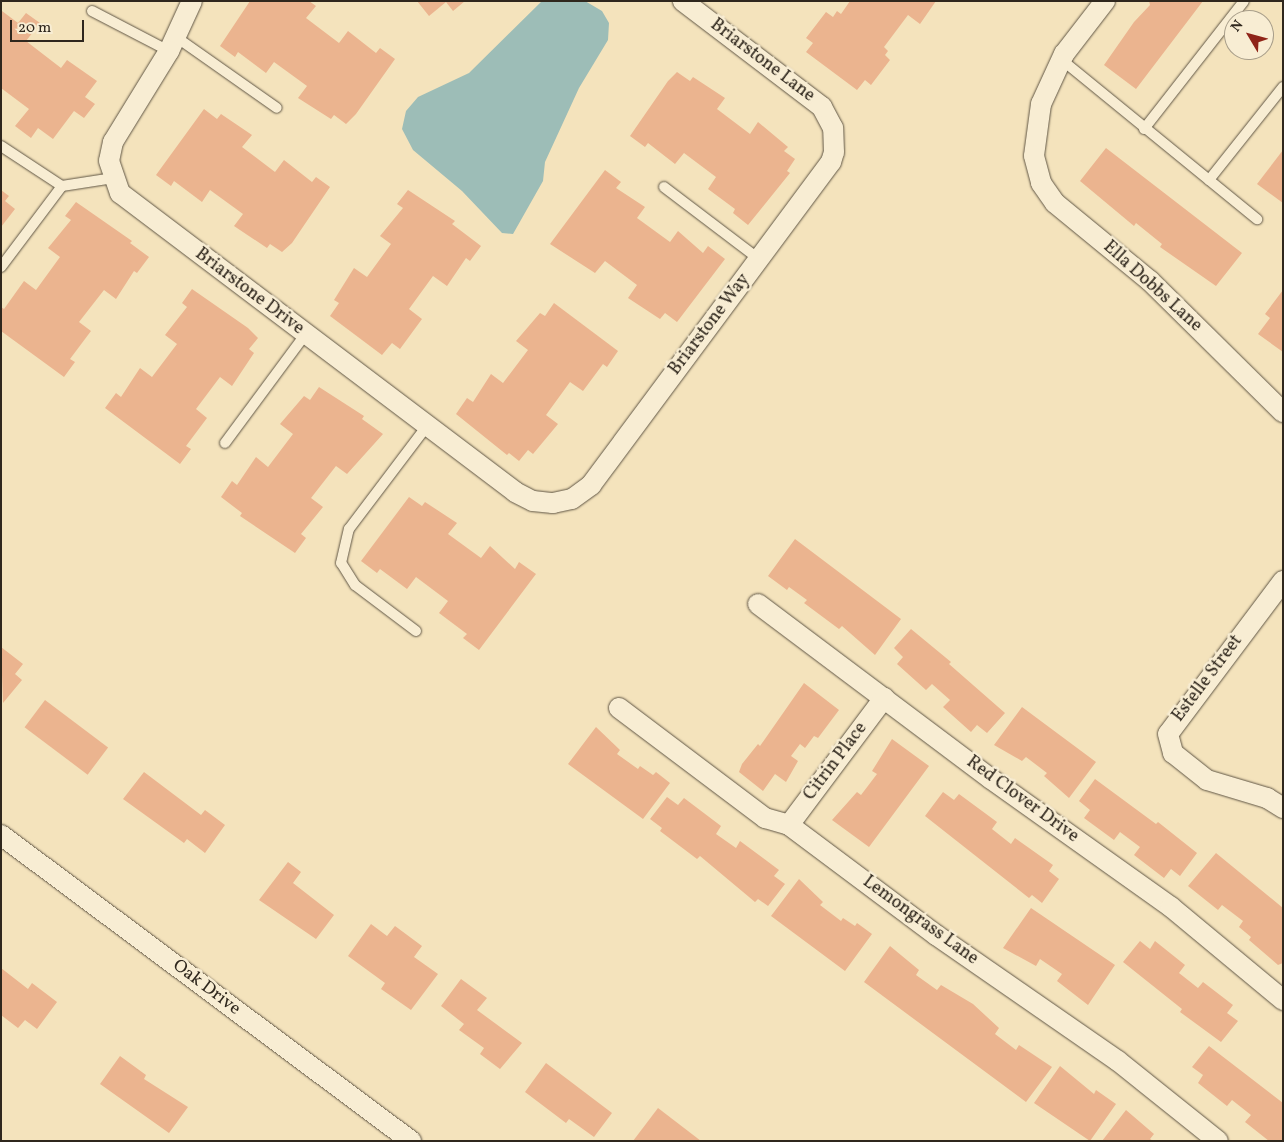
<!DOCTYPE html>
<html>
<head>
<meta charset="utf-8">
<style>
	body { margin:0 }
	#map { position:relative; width:1284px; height:1142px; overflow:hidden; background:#f4e3bc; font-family:Vollkorn,serif }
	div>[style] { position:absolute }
	.water>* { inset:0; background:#9dbdb7 }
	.building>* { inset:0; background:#ebb48f; transform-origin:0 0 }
	.roads { filter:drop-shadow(0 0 1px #605645) drop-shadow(0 0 1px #605645) }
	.lane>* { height:10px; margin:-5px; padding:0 5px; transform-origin:5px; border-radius:5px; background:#f8edd3 }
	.street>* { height:20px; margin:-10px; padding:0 10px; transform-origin:10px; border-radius:10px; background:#f8edd3 }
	span { translate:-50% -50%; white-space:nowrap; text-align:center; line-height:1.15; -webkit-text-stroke:5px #f8edd3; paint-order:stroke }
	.street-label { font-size:18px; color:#2f271d }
	.frame { position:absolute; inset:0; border:2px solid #2f271d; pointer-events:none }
	.north { position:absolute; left:1224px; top:10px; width:50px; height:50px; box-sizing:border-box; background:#f8edd3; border:1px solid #a89e8a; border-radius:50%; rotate:307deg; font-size:14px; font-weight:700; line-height:20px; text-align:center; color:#2f271d }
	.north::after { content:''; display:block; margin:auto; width:18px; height:22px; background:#8f2418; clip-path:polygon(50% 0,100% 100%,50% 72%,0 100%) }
	.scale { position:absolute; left:10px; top:20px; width:74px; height:22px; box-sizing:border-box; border:2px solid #2f271d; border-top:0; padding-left:6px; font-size:15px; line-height:18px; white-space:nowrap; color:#2f271d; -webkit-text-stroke:4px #f8edd3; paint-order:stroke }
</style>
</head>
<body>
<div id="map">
	<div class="water">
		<div style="clip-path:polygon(542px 1px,585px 1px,602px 11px,609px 23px,608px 40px,579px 88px,545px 162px,543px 181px,513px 234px,502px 233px,462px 191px,413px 150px,402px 129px,406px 111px,418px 97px,469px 73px)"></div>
	</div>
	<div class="building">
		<div style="clip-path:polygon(250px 1px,309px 1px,316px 6px,306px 18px,339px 43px,348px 31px,376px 53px,380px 48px,395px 59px,356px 114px,346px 124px,334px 115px,331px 119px,298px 98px,307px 86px,274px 62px,266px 73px,238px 52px,235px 57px,220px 46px)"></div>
		<div style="clip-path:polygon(417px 1px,465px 1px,453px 11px,446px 2px,429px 16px)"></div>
		<div style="clip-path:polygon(850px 1px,936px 1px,920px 24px,908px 15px,884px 47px,888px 51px,885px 55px,890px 60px,871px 85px,865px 80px,857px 90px,806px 52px,813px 43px,806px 38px,826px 12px,833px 17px,837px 11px,841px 14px)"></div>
		<div style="clip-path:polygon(1149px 1px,1203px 1px,1136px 89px,1104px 65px,1134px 22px,1150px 5px)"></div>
		<div style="clip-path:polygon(2px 11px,18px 23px,26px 13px,40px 23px,26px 41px,61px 68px,67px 60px,97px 81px,85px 97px,95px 104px,84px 118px,74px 111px,53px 139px,38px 128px,31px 138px,15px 126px,29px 109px,1px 88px)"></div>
		<div style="clip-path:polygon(677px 72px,690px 81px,693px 77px,725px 98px,717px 109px,750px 134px,758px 122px,788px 147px,784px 151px,795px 159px,787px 171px,790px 173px,748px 225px,733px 213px,735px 209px,708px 189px,716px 177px,684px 153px,675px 164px,648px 143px,645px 147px,630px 136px,668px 81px)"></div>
		<div style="clip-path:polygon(204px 109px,217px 119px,221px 114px,252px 135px,242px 147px,275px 172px,284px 160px,312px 182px,316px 177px,330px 187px,292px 243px,282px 252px,270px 244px,267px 248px,234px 226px,243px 214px,210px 190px,202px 202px,174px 181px,171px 186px,156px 175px)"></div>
		<div style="clip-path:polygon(1106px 148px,1242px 253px,1216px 286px,1160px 247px,1162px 244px,1136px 223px,1134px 226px,1080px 181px)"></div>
		<div style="clip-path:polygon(1283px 150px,1283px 203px,1257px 184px)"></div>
		<div style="clip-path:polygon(605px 170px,621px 182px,616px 188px,645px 207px,637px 218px,670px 242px,678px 231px,703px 253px,708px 246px,725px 259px,677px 322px,665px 313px,660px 319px,628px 298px,637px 285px,605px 261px,595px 273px,550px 244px)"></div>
		<div style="clip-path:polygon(1px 190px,9px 196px,5px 201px,15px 209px,1px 227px)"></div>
		<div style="clip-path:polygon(408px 190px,455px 221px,452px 224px,481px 246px,470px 261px,466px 258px,447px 286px,433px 276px,409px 309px,422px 319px,400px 349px,392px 343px,382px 355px,330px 316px,339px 303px,334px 300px,354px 268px,367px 277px,391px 244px,380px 236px,403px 208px,397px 204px)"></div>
		<div style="clip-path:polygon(76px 202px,132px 241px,130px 243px,149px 257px,137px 273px,134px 271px,116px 299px,104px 290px,79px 322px,91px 331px,70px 359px,75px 362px,64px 377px,1px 331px,1px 307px,4px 309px,24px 281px,36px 290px,60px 257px,48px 248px,71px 220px,65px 216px)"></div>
		<div style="clip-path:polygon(192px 289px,248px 328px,258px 338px,249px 349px,254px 353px,232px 386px,220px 377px,196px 409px,207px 418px,186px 446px,191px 449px,180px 464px,105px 408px,116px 393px,121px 397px,140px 368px,152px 377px,177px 344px,165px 335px,187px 307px,182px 303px)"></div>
		<div style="clip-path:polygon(1283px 290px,1283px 352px,1258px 334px,1270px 318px,1265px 314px)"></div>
		<div style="clip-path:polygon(554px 303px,618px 351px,607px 367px,603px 364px,583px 391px,570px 382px,546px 415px,558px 424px,533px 454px,528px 450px,519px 461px,509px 453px,507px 455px,456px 414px,467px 398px,473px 402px,491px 374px,503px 383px,528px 350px,516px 341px,540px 313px,545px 316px)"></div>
		<div style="clip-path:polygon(319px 387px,364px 416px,362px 419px,383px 434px,347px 474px,336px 466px,311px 498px,323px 507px,301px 534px,306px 538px,295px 553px,240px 516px,242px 513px,221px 497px,232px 481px,237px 485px,256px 457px,268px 467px,293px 434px,280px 424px,304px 396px,310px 400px)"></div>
		<div style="clip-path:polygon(409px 497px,422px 506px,425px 502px,457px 523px,448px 534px,481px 558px,490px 546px,515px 569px,519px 562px,536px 574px,479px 650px,463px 638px,467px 634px,439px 613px,448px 601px,416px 577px,407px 589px,380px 569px,377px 573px,361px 561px)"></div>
		<div style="clip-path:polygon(795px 539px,901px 619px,875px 655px,842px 626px,839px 629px,804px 603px,807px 600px,789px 587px,787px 590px,768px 576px)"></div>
		<div style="clip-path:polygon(911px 629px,951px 662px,949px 664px,1005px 713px,987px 733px,977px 725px,971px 732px,943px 707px,950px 700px,932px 684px,926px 690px,897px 664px,903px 657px,894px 648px)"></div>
		<div style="clip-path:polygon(1px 647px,23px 664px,15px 674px,22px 680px,3px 703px)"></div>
		<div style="clip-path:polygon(804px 683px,839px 710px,818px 738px,814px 736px,805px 748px,800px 744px,791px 756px,798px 761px,786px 782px,775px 774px,763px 791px,739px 772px,742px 764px,758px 744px,760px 746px)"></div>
		<div style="left:45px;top:700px;width:79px;height:34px;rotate:37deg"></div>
		<div style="clip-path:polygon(1022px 707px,1096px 762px,1069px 798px,1044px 776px,1047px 773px,1026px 757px,1022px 761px,994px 745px)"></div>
		<div style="clip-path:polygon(596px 727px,620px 750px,617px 754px,638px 769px,640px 766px,653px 775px,656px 772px,670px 783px,643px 819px,568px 764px)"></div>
		<div style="clip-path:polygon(892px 739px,929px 766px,869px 847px,832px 820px,857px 792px,861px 795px,877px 774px,872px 771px)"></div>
		<div style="clip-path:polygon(144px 772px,201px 815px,205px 810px,225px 825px,205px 853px,187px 839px,184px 843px,123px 799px)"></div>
		<div style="clip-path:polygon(1095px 779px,1156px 824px,1158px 822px,1197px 853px,1180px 876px,1171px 869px,1164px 878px,1134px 855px,1140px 847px,1120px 832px,1114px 840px,1084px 818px,1090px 810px,1079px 801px)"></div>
		<div style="clip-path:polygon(943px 792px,954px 800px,959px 794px,997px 822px,992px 829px,1011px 844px,1015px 838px,1053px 865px,1049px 871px,1059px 879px,1042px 903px,1032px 895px,1029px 898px,925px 816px)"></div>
		<div style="clip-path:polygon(667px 797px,678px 805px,684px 798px,721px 826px,716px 834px,736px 848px,740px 841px,779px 870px,774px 876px,785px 884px,768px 906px,758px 899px,755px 902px,700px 856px,697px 859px,660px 831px,662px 828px,650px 819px)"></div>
		<div style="clip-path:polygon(1216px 853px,1283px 908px,1283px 963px,1278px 965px,1249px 940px,1251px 937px,1239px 927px,1243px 921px,1222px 905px,1218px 910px,1188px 886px)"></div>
		<div style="clip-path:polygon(288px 862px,301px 872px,293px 883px,334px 915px,316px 939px,259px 900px)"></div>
		<div style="clip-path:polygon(799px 879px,823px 902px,820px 905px,841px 921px,843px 918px,855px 926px,857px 923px,872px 934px,845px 971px,771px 916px)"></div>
		<div style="clip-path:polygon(1031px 908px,1115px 965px,1088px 1005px,1057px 981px,1062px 974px,1040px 959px,1036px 966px,1003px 948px)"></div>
		<div style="clip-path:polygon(371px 924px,387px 936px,395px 926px,422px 946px,414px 957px,438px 974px,411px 1010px,381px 989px,385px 983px,348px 956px)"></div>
		<div style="clip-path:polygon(1140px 941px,1150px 949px,1155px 941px,1185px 965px,1179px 973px,1198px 988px,1203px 982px,1233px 1005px,1227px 1013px,1238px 1021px,1221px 1042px,1180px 1012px,1182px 1009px,1123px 962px)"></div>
		<div style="clip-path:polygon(890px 946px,919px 970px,916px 975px,937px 990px,941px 985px,973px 1004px,999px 1028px,995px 1034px,1016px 1050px,1019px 1045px,1052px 1067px,1026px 1102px,864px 982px)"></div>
		<div style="clip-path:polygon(1px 968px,28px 989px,32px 983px,57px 1002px,37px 1029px,25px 1020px,18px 1028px,1px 1015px)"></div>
		<div style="clip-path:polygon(461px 979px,487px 998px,477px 1010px,522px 1043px,500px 1069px,480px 1054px,484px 1048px,459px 1030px,464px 1024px,441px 1006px)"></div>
		<div style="clip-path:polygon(1209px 1046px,1283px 1103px,1283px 1140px,1269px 1141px,1245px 1122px,1251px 1115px,1232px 1100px,1227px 1106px,1198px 1083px,1203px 1075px,1192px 1067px)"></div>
		<div style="clip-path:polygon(120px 1056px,146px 1075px,144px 1079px,188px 1107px,169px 1133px,100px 1084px)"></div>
		<div style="clip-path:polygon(546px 1063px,612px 1113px,594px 1137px,569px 1119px,566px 1123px,525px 1092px)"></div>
		<div style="clip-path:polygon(1060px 1066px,1094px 1094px,1096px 1090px,1116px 1104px,1090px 1141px,1034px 1103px)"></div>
		<div style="clip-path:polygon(658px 1108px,701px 1141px,633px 1141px)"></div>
		<div style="clip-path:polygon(1126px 1110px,1154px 1134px,1150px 1139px,1153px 1141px,1102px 1141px)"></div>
	</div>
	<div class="roads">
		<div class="lane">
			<div style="left:92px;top:11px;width:87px;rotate:27.5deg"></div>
			<div style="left:176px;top:37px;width:123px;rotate:35.1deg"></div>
			<div style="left:1062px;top:60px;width:252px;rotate:39.2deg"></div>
			<div style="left:1144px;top:129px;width:162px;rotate:-52deg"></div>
			<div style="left:1px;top:146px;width:73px;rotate:33.3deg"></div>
			<div style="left:62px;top:186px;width:52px;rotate:-8.9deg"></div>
			<div style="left:1209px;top:180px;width:119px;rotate:-51.5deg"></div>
			<div style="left:664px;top:187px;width:119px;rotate:37.2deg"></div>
			<div style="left:1px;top:267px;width:101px;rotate:-53deg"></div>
			<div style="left:225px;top:443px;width:134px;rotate:-53.5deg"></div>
			<div style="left:416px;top:631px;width:76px;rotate:-143deg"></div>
			<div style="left:355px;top:585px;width:26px;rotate:-122deg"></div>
			<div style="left:341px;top:563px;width:35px;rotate:-77deg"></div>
			<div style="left:349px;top:529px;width:129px;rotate:-52.9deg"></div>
		</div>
		<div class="street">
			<div style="left:192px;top:1px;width:55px;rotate:114.7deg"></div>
			<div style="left:169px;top:51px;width:107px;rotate:121.6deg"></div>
			<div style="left:113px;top:142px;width:19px;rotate:102deg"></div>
			<div style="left:109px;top:161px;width:34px;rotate:71deg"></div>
			<div style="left:120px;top:193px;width:495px;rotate:37.1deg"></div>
			<div style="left:515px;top:492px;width:20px;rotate:27deg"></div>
			<div style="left:533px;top:501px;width:20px;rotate:6deg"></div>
			<div style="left:553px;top:503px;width:19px;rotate:-12deg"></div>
			<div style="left:572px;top:499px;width:24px;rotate:-36deg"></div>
			<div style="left:591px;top:485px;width:402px;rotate:-53.4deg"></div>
			<div style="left:831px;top:162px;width:10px;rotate:-73deg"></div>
			<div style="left:834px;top:152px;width:24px;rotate:-92deg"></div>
			<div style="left:833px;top:128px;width:24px;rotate:-118deg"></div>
			<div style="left:822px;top:107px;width:175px;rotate:-142.7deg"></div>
			<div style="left:1105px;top:1px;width:67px;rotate:127.7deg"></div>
			<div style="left:1064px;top:54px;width:55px;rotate:114.7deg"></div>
			<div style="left:1041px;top:104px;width:52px;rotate:97.7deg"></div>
			<div style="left:1034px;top:156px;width:28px;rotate:75deg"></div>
			<div style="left:1041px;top:183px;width:24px;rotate:55deg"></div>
			<div style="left:1055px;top:203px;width:123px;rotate:39.4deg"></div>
			<div style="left:1150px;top:281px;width:187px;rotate:44.6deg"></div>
			<div style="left:1283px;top:581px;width:191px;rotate:126.9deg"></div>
			<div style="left:1168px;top:734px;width:20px;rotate:75deg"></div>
			<div style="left:1173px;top:753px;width:43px;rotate:38.5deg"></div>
			<div style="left:1207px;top:780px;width:63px;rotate:16.7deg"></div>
			<div style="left:1267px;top:798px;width:19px;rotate:32deg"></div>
			<div style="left:758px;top:604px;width:291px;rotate:36.9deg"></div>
			<div style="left:991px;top:779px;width:221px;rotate:35.4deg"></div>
			<div style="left:1171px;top:907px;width:146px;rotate:39.7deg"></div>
			<div style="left:619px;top:708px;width:183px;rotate:37deg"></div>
			<div style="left:765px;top:818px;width:25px;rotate:16deg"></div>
			<div style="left:789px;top:825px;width:184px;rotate:36.8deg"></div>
			<div style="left:936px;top:935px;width:221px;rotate:34.7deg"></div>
			<div style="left:1118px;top:1061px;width:128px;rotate:38.7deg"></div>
			<div style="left:789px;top:825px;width:159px;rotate:-53.2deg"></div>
			<div style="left:1px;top:835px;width:512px;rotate:36.74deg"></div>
		</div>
	</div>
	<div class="street-label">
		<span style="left:762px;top:61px;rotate:37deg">Briarstone Lane</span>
		<span style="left:1152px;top:287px;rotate:42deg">Ella Dobbs Lane</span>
		<span style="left:249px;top:292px;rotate:37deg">Briarstone Drive</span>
		<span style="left:710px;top:325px;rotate:-53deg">Briarstone Way</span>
		<span style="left:1208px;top:679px;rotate:-53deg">Estelle Street</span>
		<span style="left:836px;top:762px;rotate:-53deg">Citrin Place</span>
		<span style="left:1022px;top:800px;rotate:36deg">Red Clover Drive</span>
		<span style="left:920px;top:921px;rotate:36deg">Lemongrass Lane</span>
		<span style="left:206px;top:988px;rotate:37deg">Oak Drive</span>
	</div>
	<div class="frame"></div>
	<div class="north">N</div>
	<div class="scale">20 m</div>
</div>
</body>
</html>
